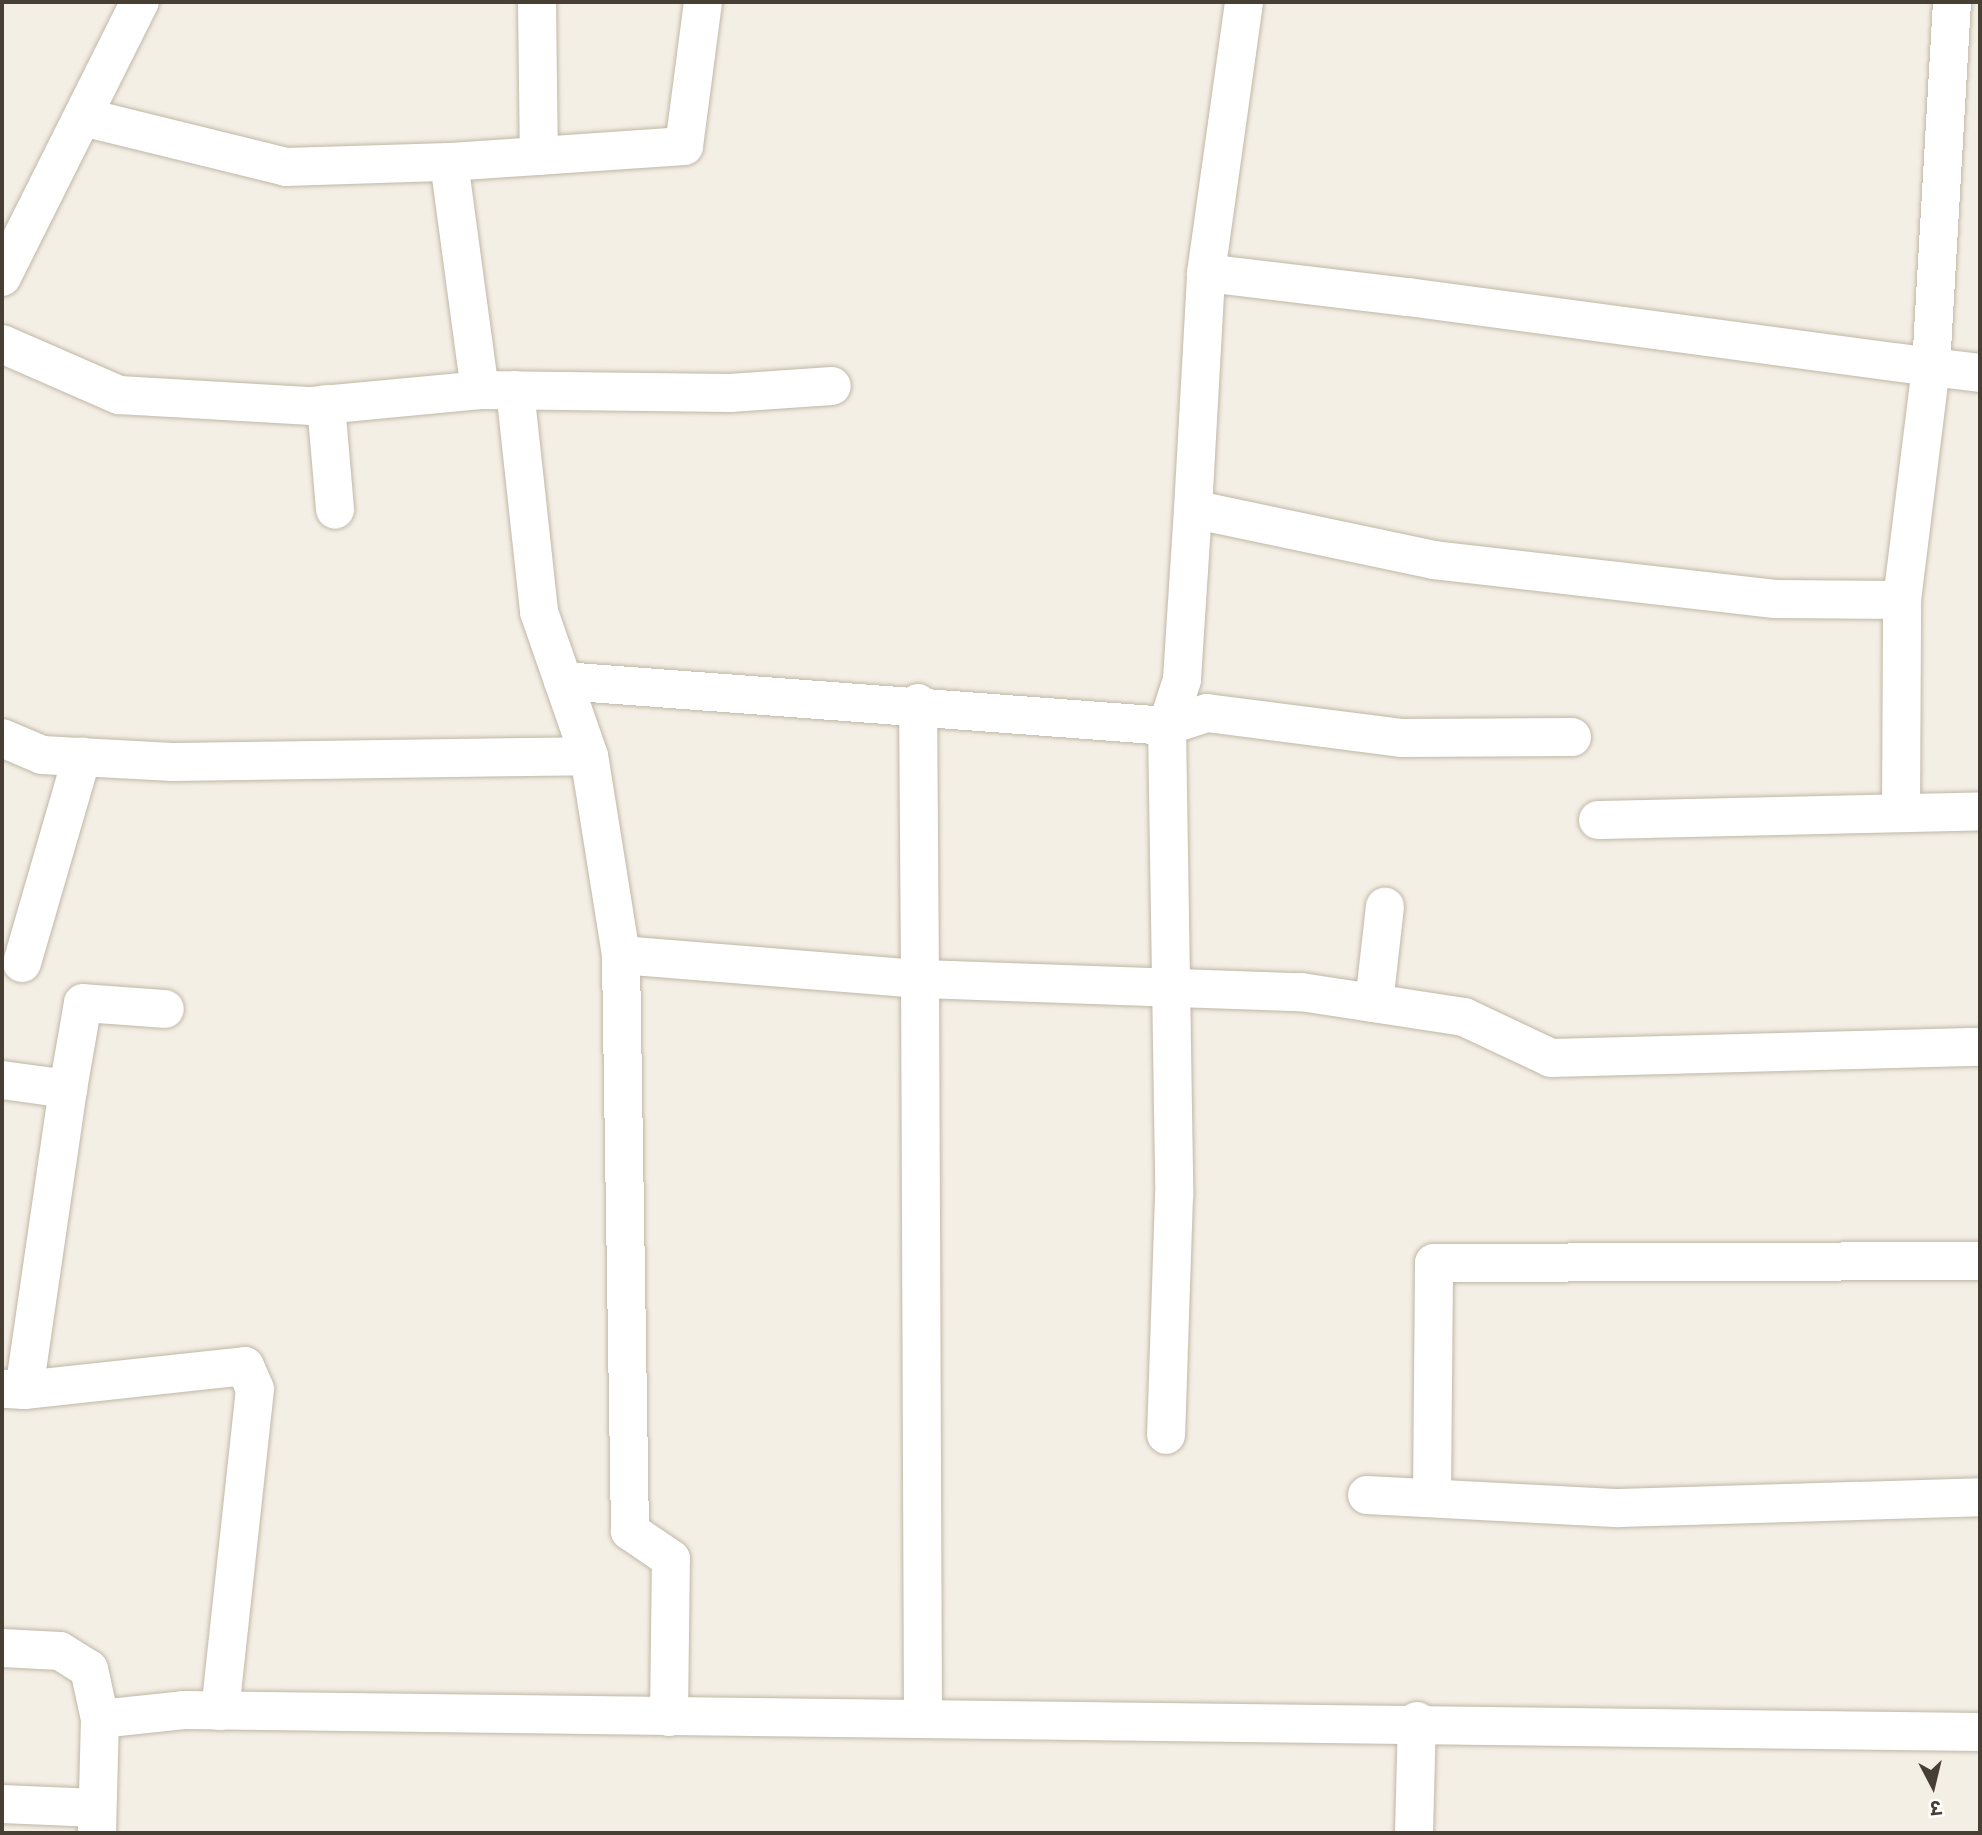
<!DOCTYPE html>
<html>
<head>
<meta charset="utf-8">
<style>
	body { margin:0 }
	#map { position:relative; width:1982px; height:1835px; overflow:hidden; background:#f4efe5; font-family:Poppins,"Noto Sans Devanagari",sans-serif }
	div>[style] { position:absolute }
	.roads { filter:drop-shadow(0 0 2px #c0b7a7) drop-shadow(0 0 2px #c0b7a7) }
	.minor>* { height:38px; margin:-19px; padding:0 19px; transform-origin:19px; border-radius:19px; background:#fff }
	span { translate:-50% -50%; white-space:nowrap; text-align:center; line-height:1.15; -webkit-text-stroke:5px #fff; paint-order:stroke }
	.frame { position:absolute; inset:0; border:4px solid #473f34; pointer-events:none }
	.north { position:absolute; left:1898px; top:1751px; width:70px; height:70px; -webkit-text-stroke:5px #fff; paint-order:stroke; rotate:173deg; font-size:19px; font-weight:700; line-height:28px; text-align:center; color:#473f34 }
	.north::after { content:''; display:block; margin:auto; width:24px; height:32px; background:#473f34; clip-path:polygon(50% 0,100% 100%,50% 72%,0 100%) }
</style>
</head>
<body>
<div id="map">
	<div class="roads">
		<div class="minor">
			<div style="left:537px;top:2px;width:154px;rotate:89.3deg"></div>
			<div style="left:703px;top:2px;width:145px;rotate:97.5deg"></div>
			<div style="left:684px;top:146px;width:236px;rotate:176.1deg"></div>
			<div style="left:449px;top:162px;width:230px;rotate:82.3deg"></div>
			<div style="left:480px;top:390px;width:250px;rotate:0.7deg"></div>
			<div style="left:730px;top:393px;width:102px;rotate:-3.9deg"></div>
			<div style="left:1952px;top:2px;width:366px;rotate:93.3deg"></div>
			<div style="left:1931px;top:367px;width:235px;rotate:97.1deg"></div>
			<div style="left:1902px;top:600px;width:127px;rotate:-179.5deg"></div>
			<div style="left:1775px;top:599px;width:343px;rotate:-173.5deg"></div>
			<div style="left:1434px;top:560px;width:246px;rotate:-168.1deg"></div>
			<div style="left:1193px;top:509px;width:236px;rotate:-86.8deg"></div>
			<div style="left:1206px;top:273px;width:203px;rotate:6.8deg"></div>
			<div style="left:1408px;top:297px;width:528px;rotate:7.62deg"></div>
			<div style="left:1931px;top:367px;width:49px;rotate:7deg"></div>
			<div style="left:83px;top:117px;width:209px;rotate:13.8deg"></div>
			<div style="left:286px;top:167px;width:163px;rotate:-1.8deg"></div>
			<div style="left:1206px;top:273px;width:274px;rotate:-82deg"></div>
			<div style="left:2px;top:277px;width:308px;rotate:-63.4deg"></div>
			<div style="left:2px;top:344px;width:128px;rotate:23.6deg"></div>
			<div style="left:119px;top:395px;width:193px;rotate:3.3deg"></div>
			<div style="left:312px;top:406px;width:169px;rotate:-5.4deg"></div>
			<div style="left:515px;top:390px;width:223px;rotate:83.8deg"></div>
			<div style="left:539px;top:612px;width:73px;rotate:70.8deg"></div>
			<div style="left:326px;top:404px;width:106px;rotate:85.1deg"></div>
			<div style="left:1193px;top:509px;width:171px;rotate:93.7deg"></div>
			<div style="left:1182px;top:680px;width:48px;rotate:108.1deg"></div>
			<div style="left:1167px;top:726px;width:42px;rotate:-18deg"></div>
			<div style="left:1207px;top:713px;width:197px;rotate:7.3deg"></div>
			<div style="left:1402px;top:738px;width:170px;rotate:-0.3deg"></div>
			<div style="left:2px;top:738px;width:43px;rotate:23deg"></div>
			<div style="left:42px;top:755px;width:131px;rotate:3.1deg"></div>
			<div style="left:173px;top:762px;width:416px;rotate:-0.8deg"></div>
			<div style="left:1901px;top:813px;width:213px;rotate:-89.7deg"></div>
			<div style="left:1598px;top:820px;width:382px;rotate:-1.3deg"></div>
			<div style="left:621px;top:955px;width:202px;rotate:-99.1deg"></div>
			<div style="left:589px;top:756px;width:79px;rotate:-109.1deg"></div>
			<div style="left:563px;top:681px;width:606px;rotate:4.26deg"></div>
			<div style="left:1167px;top:726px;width:470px;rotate:89.1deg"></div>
			<div style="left:1174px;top:1196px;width:239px;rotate:91.9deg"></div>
			<div style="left:22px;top:963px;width:215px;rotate:-73.8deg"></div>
			<div style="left:1374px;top:1003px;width:97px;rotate:-83.5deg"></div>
			<div style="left:2px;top:1080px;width:67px;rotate:7.8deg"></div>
			<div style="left:68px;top:1089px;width:304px;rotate:98.3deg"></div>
			<div style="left:24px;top:1390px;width:22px;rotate:-177deg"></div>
			<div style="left:68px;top:1089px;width:87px;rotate:-80.1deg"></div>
			<div style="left:83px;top:1003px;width:82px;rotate:4.2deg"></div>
			<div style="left:24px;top:1390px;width:222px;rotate:-6.2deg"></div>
			<div style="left:245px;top:1366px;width:25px;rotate:67deg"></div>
			<div style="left:255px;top:1389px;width:324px;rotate:96.2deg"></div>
			<div style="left:1367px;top:1495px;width:252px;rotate:3deg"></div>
			<div style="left:1619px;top:1508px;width:361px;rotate:-1.7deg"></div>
			<div style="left:1432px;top:1497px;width:234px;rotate:-89.5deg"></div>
			<div style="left:1434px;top:1263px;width:546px;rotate:-0.21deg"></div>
			<div style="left:2px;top:1648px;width:58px;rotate:3deg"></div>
			<div style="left:60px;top:1651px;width:34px;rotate:32deg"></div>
			<div style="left:89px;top:1669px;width:51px;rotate:77.6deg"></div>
			<div style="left:669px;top:1717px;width:158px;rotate:-89.3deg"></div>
			<div style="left:671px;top:1559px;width:50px;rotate:-145.7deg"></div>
			<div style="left:630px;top:1531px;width:576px;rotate:-90.9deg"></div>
			<div style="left:621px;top:955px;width:300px;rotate:4.6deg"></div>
			<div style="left:920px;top:979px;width:276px;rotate:-90.4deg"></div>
			<div style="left:923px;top:1719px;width:740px;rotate:-90.23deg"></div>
			<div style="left:920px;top:979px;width:381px;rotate:2deg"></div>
			<div style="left:1301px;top:992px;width:165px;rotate:8.7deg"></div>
			<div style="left:1464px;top:1017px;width:96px;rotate:25.2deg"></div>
			<div style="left:1551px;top:1058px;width:429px;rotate:-1.5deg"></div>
			<div style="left:2px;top:1804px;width:95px;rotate:2.4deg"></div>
			<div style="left:97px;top:1833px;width:114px;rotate:-88.5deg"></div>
			<div style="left:100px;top:1719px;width:84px;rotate:-6.1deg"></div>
			<div style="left:184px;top:1710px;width:1796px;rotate:0.7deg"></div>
			<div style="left:1414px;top:1833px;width:112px;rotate:-88.5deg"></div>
		</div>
	</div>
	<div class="frame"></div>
	<div class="north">उ</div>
</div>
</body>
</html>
